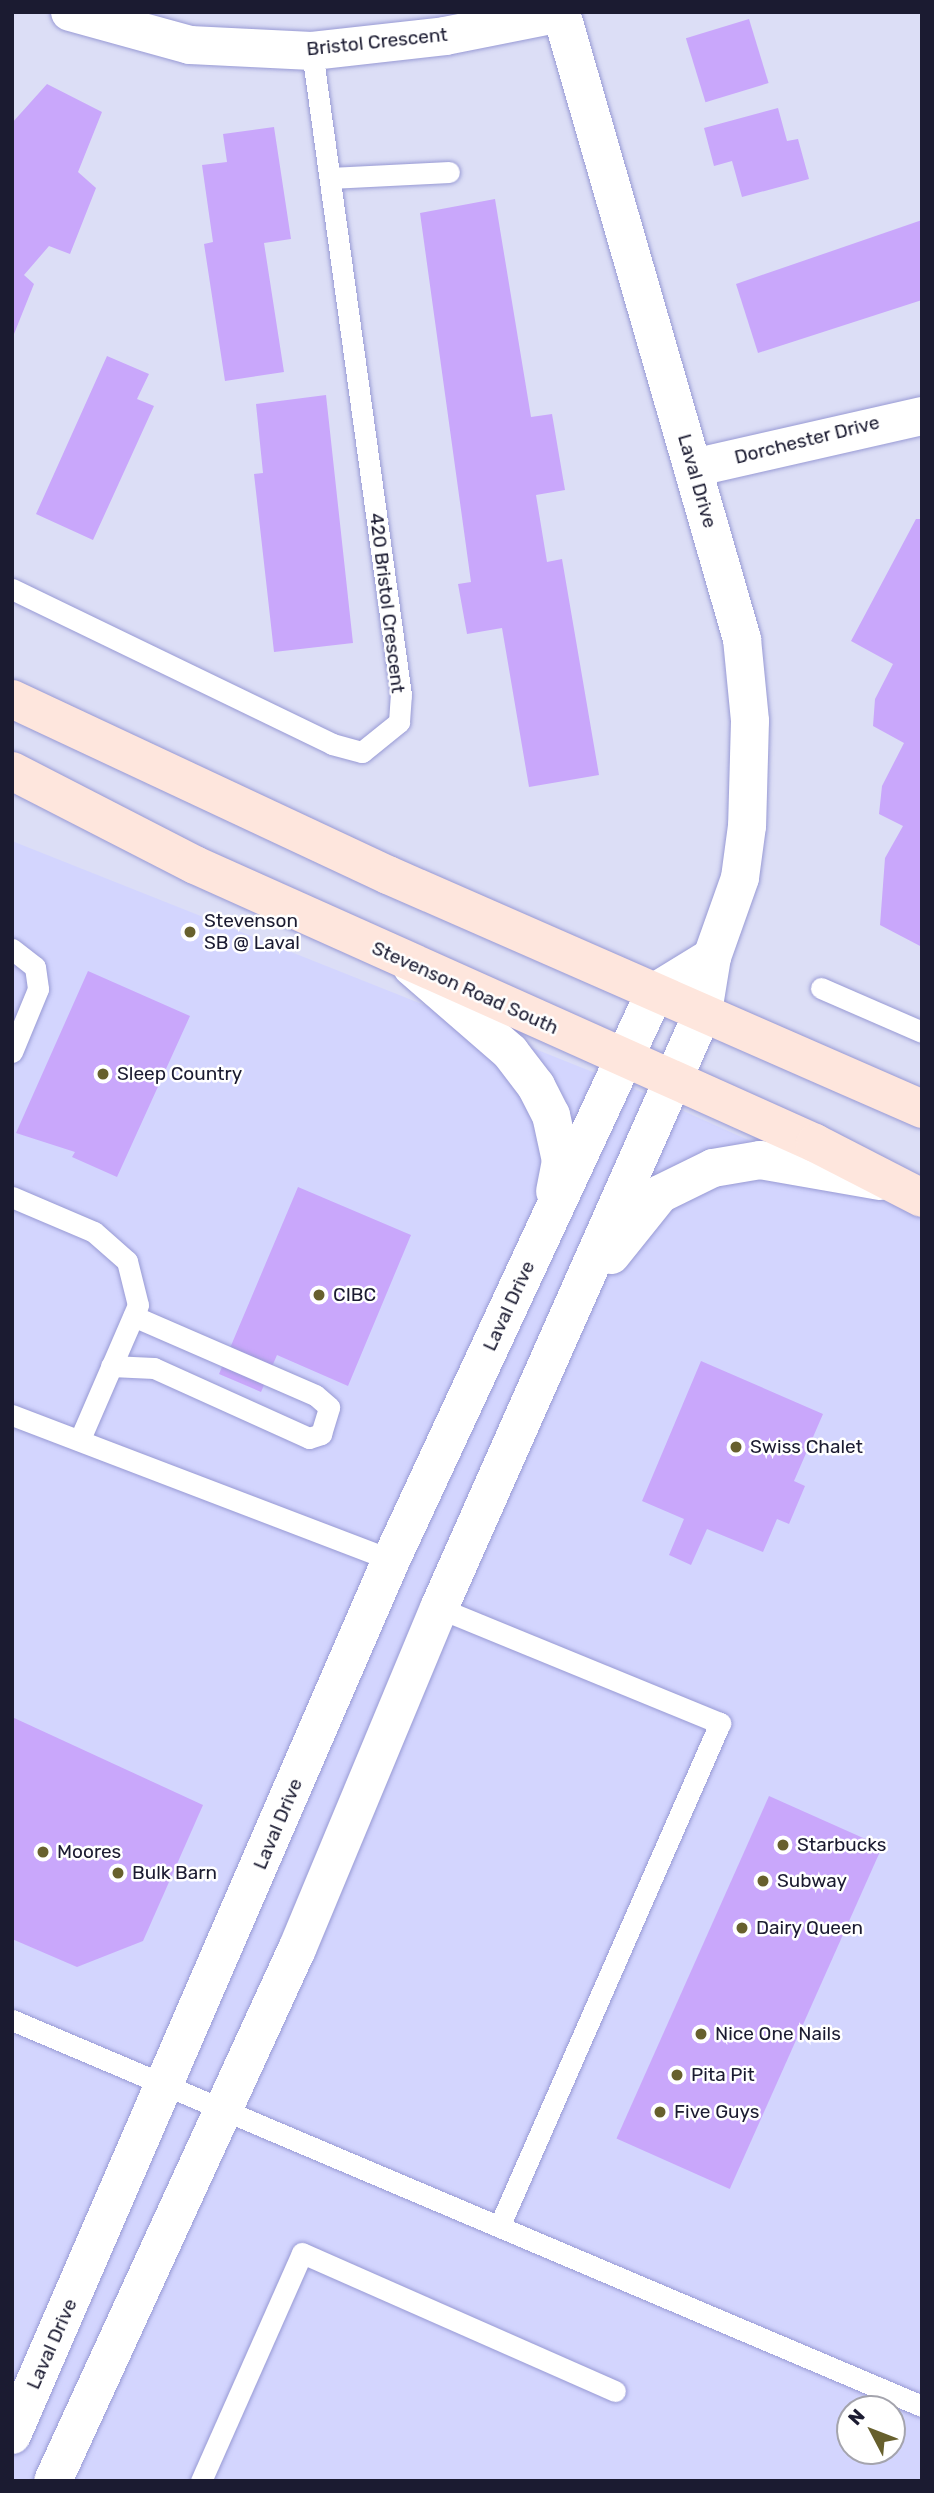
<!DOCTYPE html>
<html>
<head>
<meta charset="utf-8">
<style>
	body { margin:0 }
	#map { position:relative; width:934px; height:2493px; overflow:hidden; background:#dcdef6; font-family:Rubik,sans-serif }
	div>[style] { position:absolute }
	.built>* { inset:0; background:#d3d5fe }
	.building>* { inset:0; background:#c9a7fb; transform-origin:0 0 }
	.roads { filter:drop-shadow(0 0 2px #989ad4) drop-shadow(0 0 2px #989ad4) }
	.service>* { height:21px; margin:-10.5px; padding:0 10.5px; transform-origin:10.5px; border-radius:10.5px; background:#fff }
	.minor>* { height:38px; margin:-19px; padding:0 19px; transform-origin:19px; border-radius:19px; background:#fff }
	.secondary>* { height:38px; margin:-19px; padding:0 19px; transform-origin:19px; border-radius:19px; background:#fee6dd }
	.dots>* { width:19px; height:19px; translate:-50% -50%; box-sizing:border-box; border:4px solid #fff; border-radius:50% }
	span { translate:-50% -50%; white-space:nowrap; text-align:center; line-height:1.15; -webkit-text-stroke:5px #fff; paint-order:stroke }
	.street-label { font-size:19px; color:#1b1b31 }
	.poi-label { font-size:19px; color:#1b1b31 }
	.left { translate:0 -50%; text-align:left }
	.frame { position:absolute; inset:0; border:14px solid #1b1b31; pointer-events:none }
	.north { position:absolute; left:836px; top:2395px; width:70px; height:70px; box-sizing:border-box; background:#fff; border:2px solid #a4a4ad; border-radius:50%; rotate:312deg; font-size:19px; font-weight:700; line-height:28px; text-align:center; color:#1b1b31 }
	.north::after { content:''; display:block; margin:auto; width:24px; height:32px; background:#67602d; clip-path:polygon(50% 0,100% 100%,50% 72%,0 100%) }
</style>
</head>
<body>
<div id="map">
	<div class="built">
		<div style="clip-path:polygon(evenodd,12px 841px,628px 1086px,922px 1218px,922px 2481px,12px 2481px,12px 841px,850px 2409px,892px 2409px,892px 2451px,850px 2451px,850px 2409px)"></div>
	</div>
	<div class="building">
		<div style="left:749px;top:19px;width:67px;height:66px;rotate:73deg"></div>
		<div style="clip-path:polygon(47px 84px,102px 112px,78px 172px,96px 188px,70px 254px,49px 246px,24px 275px,34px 284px,12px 339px,12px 123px)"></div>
		<div style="clip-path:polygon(778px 108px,787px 141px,798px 139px,809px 179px,742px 197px,732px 161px,714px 166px,704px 128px)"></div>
		<div style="clip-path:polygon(274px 127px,291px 239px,264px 243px,284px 372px,225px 381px,204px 244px,213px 242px,202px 165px,227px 162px,223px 134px)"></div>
		<div style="clip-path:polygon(495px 199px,531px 417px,552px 414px,565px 490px,536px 495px,547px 562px,562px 559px,599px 775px,529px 787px,502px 628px,467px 634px,458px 584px,471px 582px,420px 213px)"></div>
		<div style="clip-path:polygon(922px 220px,922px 300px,758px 353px,736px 284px)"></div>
		<div style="clip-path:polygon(107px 356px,149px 374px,137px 399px,154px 406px,93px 540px,36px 514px)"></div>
		<div style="clip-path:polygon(326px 395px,353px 643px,274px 652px,254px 474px,263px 473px,256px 404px)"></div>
		<div style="clip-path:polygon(916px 519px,922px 519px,922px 947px,880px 925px,885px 858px,903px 826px,879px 814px,882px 786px,904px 743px,873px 726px,875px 699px,893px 664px,851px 641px)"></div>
		<div style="clip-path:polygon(88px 971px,190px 1016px,117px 1177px,72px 1157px,75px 1152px,16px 1133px)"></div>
		<div style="clip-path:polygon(298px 1187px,411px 1235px,348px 1386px,277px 1355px,261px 1392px,219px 1374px)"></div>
		<div style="clip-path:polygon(701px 1361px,823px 1414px,794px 1481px,805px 1486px,789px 1524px,777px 1519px,763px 1552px,707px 1529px,691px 1565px,669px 1555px,684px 1519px,642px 1501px)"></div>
		<div style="clip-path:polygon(12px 1717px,203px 1805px,143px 1941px,77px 1967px,12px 1939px)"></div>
		<div style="left:769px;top:1796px;width:124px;height:375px;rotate:24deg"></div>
	</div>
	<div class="roads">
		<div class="service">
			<div style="left:330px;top:178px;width:119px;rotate:-2.9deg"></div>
			<div style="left:12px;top:589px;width:356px;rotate:25.8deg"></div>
			<div style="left:332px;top:744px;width:31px;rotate:15deg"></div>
			<div style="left:362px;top:752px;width:48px;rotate:-39deg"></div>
			<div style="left:399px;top:722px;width:27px;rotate:-86deg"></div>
			<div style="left:401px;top:695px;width:650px;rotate:-97.87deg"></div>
			<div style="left:12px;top:949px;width:29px;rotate:38deg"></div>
			<div style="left:35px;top:967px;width:22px;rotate:82deg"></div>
			<div style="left:38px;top:989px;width:68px;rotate:112.4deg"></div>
			<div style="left:821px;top:988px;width:110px;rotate:23.5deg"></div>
			<div style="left:12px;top:1197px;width:89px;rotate:23.1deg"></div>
			<div style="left:94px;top:1232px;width:44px;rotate:41.3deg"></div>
			<div style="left:127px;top:1261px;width:45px;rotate:76deg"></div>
			<div style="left:138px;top:1305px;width:144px;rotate:113.4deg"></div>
			<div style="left:111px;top:1366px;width:43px;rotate:2.7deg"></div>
			<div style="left:154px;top:1368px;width:170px;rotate:24.3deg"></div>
			<div style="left:309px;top:1438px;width:13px;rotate:-18deg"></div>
			<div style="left:321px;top:1434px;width:28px;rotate:-73deg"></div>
			<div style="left:329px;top:1407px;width:18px;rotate:-139deg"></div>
			<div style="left:315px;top:1395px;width:198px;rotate:-156.5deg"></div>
			<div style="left:12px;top:1415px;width:406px;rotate:20.9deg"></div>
			<div style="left:439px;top:1608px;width:304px;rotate:22.3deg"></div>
			<div style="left:720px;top:1723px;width:550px;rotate:113.68deg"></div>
			<div style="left:12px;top:2020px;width:988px;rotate:22.99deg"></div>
			<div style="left:201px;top:2481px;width:249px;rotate:-66.1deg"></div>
			<div style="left:302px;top:2253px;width:342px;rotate:23.8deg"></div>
		</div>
		<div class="minor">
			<div style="left:70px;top:12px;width:124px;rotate:15.4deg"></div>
			<div style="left:190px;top:45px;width:122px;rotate:2.8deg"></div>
			<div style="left:312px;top:51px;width:134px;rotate:-6.4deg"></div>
			<div style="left:445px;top:36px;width:118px;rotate:-11.2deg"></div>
			<div style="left:561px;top:12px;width:653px;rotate:73.9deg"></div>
			<div style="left:742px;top:639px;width:82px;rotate:84.4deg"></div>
			<div style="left:750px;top:721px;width:105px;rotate:91.6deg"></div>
			<div style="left:747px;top:826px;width:52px;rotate:97.7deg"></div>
			<div style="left:740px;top:878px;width:84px;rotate:109.5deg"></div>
			<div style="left:693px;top:468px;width:235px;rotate:-12.8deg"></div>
			<div style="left:412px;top:967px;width:130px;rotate:40.9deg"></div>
			<div style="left:510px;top:1052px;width:43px;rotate:52.6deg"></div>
			<div style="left:536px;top:1086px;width:33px;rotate:63deg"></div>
			<div style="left:551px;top:1115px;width:47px;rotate:77.7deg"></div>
			<div style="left:561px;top:1161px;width:31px;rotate:101deg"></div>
			<div style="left:611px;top:1255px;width:78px;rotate:-51.2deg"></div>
			<div style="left:660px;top:1194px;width:59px;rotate:-26.1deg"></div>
			<div style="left:713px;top:1168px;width:48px;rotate:-9.7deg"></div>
			<div style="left:760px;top:1160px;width:122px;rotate:9.9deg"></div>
			<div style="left:12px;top:2435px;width:954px;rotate:-66.58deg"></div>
			<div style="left:391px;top:1560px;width:626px;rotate:-65.07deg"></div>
			<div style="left:655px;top:992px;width:67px;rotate:-31.6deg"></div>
			<div style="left:712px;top:957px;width:56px;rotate:99.3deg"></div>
			<div style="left:703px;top:1012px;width:652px;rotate:113.89deg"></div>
			<div style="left:439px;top:1608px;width:369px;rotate:112.6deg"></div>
			<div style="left:297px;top:1949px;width:585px;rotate:114.64deg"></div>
		</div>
		<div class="secondary">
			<div style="left:12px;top:699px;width:415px;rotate:25.1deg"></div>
			<div style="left:388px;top:875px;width:583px;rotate:23.66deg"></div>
			<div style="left:12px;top:771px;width:206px;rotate:27.2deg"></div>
			<div style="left:195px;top:865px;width:679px;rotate:24.15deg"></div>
			<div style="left:815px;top:1143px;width:120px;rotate:27.2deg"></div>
		</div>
	</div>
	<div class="dots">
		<div style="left:190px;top:932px;background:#67602d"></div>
		<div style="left:103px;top:1074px;background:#67602d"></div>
		<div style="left:319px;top:1295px;background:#67602d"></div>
		<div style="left:736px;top:1447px;background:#67602d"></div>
		<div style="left:783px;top:1845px;background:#67602d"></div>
		<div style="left:43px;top:1852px;background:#67602d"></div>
		<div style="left:118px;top:1873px;background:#67602d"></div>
		<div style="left:763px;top:1881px;background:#67602d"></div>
		<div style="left:742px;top:1928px;background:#67602d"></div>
		<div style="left:701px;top:2034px;background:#67602d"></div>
		<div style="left:677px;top:2075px;background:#67602d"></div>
		<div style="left:660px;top:2112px;background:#67602d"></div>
	</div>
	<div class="street-label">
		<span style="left:377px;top:42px;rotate:-6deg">Bristol Crescent</span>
		<span style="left:807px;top:440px;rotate:-14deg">Dorchester Drive</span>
		<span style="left:697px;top:481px;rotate:74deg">Laval Drive</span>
		<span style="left:387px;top:603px;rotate:83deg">420 Bristol Crescent</span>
		<span style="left:465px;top:988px;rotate:24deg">Stevenson Road South</span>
		<span style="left:509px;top:1306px;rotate:-65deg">Laval Drive</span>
		<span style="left:278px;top:1824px;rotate:-67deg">Laval Drive</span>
		<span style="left:52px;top:2344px;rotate:-66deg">Laval Drive</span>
	</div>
	<div class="poi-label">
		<span class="left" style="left:204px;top:932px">Stevenson<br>SB @ Laval</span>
		<span class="left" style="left:117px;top:1074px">Sleep Country</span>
		<span class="left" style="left:333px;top:1295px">CIBC</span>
		<span class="left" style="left:750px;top:1447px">Swiss Chalet</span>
		<span class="left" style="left:797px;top:1845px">Starbucks</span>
		<span class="left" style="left:57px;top:1852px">Moores</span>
		<span class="left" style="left:132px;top:1873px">Bulk Barn</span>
		<span class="left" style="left:777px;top:1881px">Subway</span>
		<span class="left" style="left:756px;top:1928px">Dairy Queen</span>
		<span class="left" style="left:715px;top:2034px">Nice One Nails</span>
		<span class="left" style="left:691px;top:2075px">Pita Pit</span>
		<span class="left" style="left:674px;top:2112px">Five Guys</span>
	</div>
	<div class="frame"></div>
	<div class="north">N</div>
</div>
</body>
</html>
